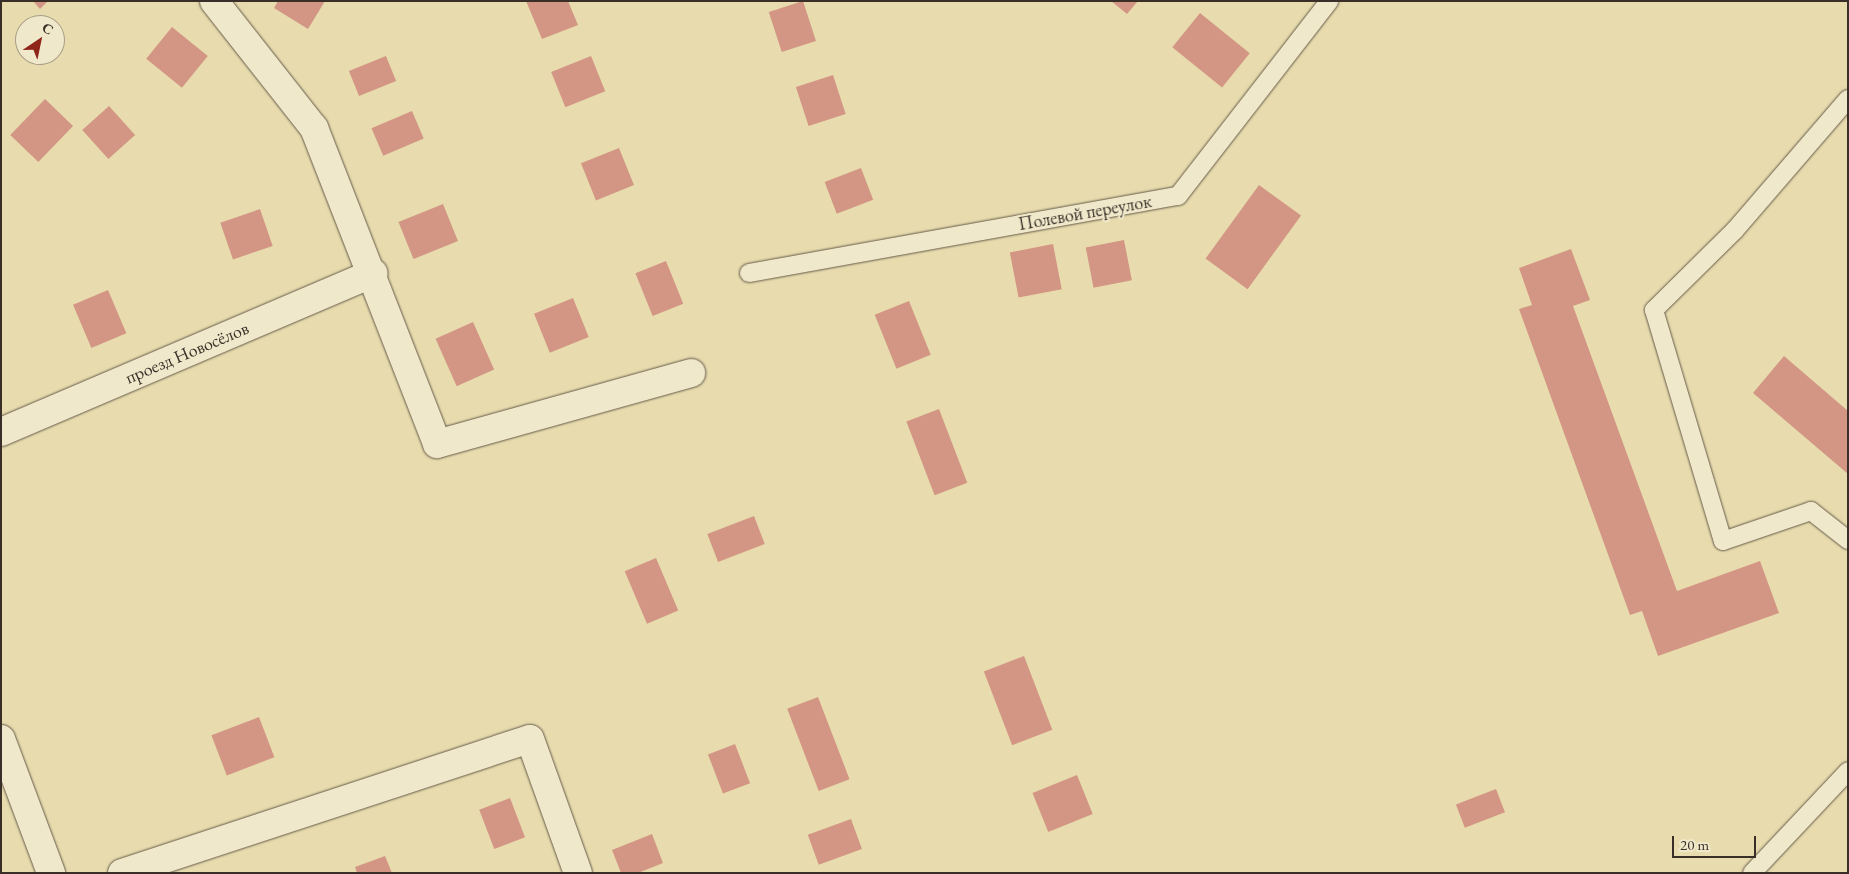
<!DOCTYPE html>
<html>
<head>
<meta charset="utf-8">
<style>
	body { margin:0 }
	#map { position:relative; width:1849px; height:874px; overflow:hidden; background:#e8dcae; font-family:"EB Garamond",serif }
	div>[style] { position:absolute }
	.building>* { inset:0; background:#d39684; transform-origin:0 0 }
	.roads { filter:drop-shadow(0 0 1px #665a4a) drop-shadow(0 0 1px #665a4a) }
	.service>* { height:18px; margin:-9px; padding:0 9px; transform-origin:9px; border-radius:9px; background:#f0e8ca }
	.minor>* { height:28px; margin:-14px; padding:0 14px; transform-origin:14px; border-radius:14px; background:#f0e8ca }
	span { translate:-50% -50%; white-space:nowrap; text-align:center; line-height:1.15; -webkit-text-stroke:4px #f0e8ca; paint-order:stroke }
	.street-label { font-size:18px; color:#3a2e28 }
	.frame { position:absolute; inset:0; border:2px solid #3a2e28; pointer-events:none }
	.north { position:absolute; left:15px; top:15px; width:50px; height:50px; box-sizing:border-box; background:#f0e8ca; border:1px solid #a79e89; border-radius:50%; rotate:34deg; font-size:14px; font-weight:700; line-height:20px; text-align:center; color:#3a2e28 }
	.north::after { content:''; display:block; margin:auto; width:18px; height:22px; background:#8f2418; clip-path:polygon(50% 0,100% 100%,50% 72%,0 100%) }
	.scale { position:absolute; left:1672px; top:836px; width:84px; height:22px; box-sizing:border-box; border:2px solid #3a2e28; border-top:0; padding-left:6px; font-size:15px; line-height:18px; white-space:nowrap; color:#3a2e28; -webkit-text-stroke:4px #f0e8ca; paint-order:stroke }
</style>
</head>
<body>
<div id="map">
	<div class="building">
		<div style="clip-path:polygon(33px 1px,48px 1px,40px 9px)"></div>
		<div style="clip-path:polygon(278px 1px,325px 1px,308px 29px,274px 8px)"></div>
		<div style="clip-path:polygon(526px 1px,568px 1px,578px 25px,542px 39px)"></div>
		<div style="left:803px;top:1px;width:42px;height:36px;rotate:72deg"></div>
		<div style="clip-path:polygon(1111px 1px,1138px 1px,1127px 14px)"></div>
		<div style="left:1200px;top:13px;width:64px;height:44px;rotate:39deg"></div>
		<div style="left:172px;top:27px;width:46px;height:41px;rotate:39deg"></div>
		<div style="left:386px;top:56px;width:27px;height:40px;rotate:68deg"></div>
		<div style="left:591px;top:56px;width:38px;height:43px;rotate:68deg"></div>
		<div style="left:833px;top:75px;width:41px;height:39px;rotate:72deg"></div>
		<div style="left:45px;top:99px;width:39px;height:50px;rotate:44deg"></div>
		<div style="left:109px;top:106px;width:39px;height:36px;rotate:48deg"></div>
		<div style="left:412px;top:111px;width:30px;height:44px;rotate:67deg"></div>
		<div style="left:619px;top:148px;width:40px;height:41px;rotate:68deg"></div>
		<div style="left:861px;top:168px;width:34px;height:39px;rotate:69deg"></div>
		<div style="left:1259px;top:185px;width:52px;height:91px;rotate:36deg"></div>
		<div style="left:443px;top:204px;width:40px;height:48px;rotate:68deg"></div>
		<div style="left:260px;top:209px;width:39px;height:42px;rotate:71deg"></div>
		<div style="left:1124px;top:240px;width:41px;height:39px;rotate:79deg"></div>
		<div style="left:1053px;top:244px;width:46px;height:44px;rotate:79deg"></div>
		<div style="clip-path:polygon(1571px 249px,1590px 300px,1573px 306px,1677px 591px,1760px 561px,1779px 613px,1658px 656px,1642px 611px,1630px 615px,1519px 309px,1532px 305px,1519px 268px)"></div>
		<div style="left:666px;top:261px;width:46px;height:33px;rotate:68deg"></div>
		<div style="left:108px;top:290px;width:47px;height:38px;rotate:67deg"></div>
		<div style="left:573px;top:298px;width:42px;height:42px;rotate:68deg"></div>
		<div style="left:909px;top:301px;width:58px;height:37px;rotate:68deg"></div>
		<div style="left:473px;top:322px;width:52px;height:41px;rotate:66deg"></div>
		<div style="clip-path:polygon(1784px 356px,1848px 411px,1848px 474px,1753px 393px)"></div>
		<div style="left:939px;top:409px;width:79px;height:35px;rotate:69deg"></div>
		<div style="left:754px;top:516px;width:30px;height:50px;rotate:69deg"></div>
		<div style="left:656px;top:558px;width:57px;height:34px;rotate:67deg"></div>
		<div style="left:1024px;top:656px;width:79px;height:43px;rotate:69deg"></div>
		<div style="left:818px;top:697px;width:88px;height:33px;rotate:69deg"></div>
		<div style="left:259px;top:717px;width:43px;height:51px;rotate:69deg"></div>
		<div style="left:735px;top:744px;width:42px;height:29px;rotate:69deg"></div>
		<div style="left:1077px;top:775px;width:42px;height:48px;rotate:68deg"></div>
		<div style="left:1496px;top:789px;width:25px;height:43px;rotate:69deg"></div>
		<div style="left:510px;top:798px;width:42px;height:33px;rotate:69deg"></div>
		<div style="left:851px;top:819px;width:32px;height:46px;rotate:70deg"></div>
		<div style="clip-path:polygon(652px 834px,663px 863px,638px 873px,621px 873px,612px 850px)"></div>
		<div style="clip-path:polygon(385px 856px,392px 873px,357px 873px,355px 867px)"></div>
	</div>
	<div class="roads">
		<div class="service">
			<div style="left:1848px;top:99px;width:173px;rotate:130.8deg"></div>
			<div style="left:1735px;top:230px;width:114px;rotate:135.4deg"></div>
			<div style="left:1654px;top:310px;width:241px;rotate:73.4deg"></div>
			<div style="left:1723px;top:541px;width:93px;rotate:-18.8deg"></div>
			<div style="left:1811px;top:511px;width:47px;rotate:38.1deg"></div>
			<div style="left:749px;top:273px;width:436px;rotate:-10.2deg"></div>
			<div style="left:1178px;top:196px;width:247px;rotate:-52.2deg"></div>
			<div style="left:1752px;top:873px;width:140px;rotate:-46.7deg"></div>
		</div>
		<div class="minor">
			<div style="left:214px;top:1px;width:162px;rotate:51.8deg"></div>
			<div style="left:314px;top:128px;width:339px;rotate:68.7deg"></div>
			<div style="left:437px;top:444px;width:264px;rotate:-15.6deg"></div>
			<div style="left:1px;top:432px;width:405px;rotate:-23.1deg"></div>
			<div style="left:1px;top:739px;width:143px;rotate:69.5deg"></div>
			<div style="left:122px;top:873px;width:429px;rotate:-18.2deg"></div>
			<div style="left:530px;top:739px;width:142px;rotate:70.3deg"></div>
		</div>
	</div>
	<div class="street-label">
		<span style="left:1085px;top:213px;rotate:-10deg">Полевой переулок</span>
		<span style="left:187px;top:353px;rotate:-23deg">проезд Новосёлов</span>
	</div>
	<div class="frame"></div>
	<div class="north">С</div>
	<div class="scale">20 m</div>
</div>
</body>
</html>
